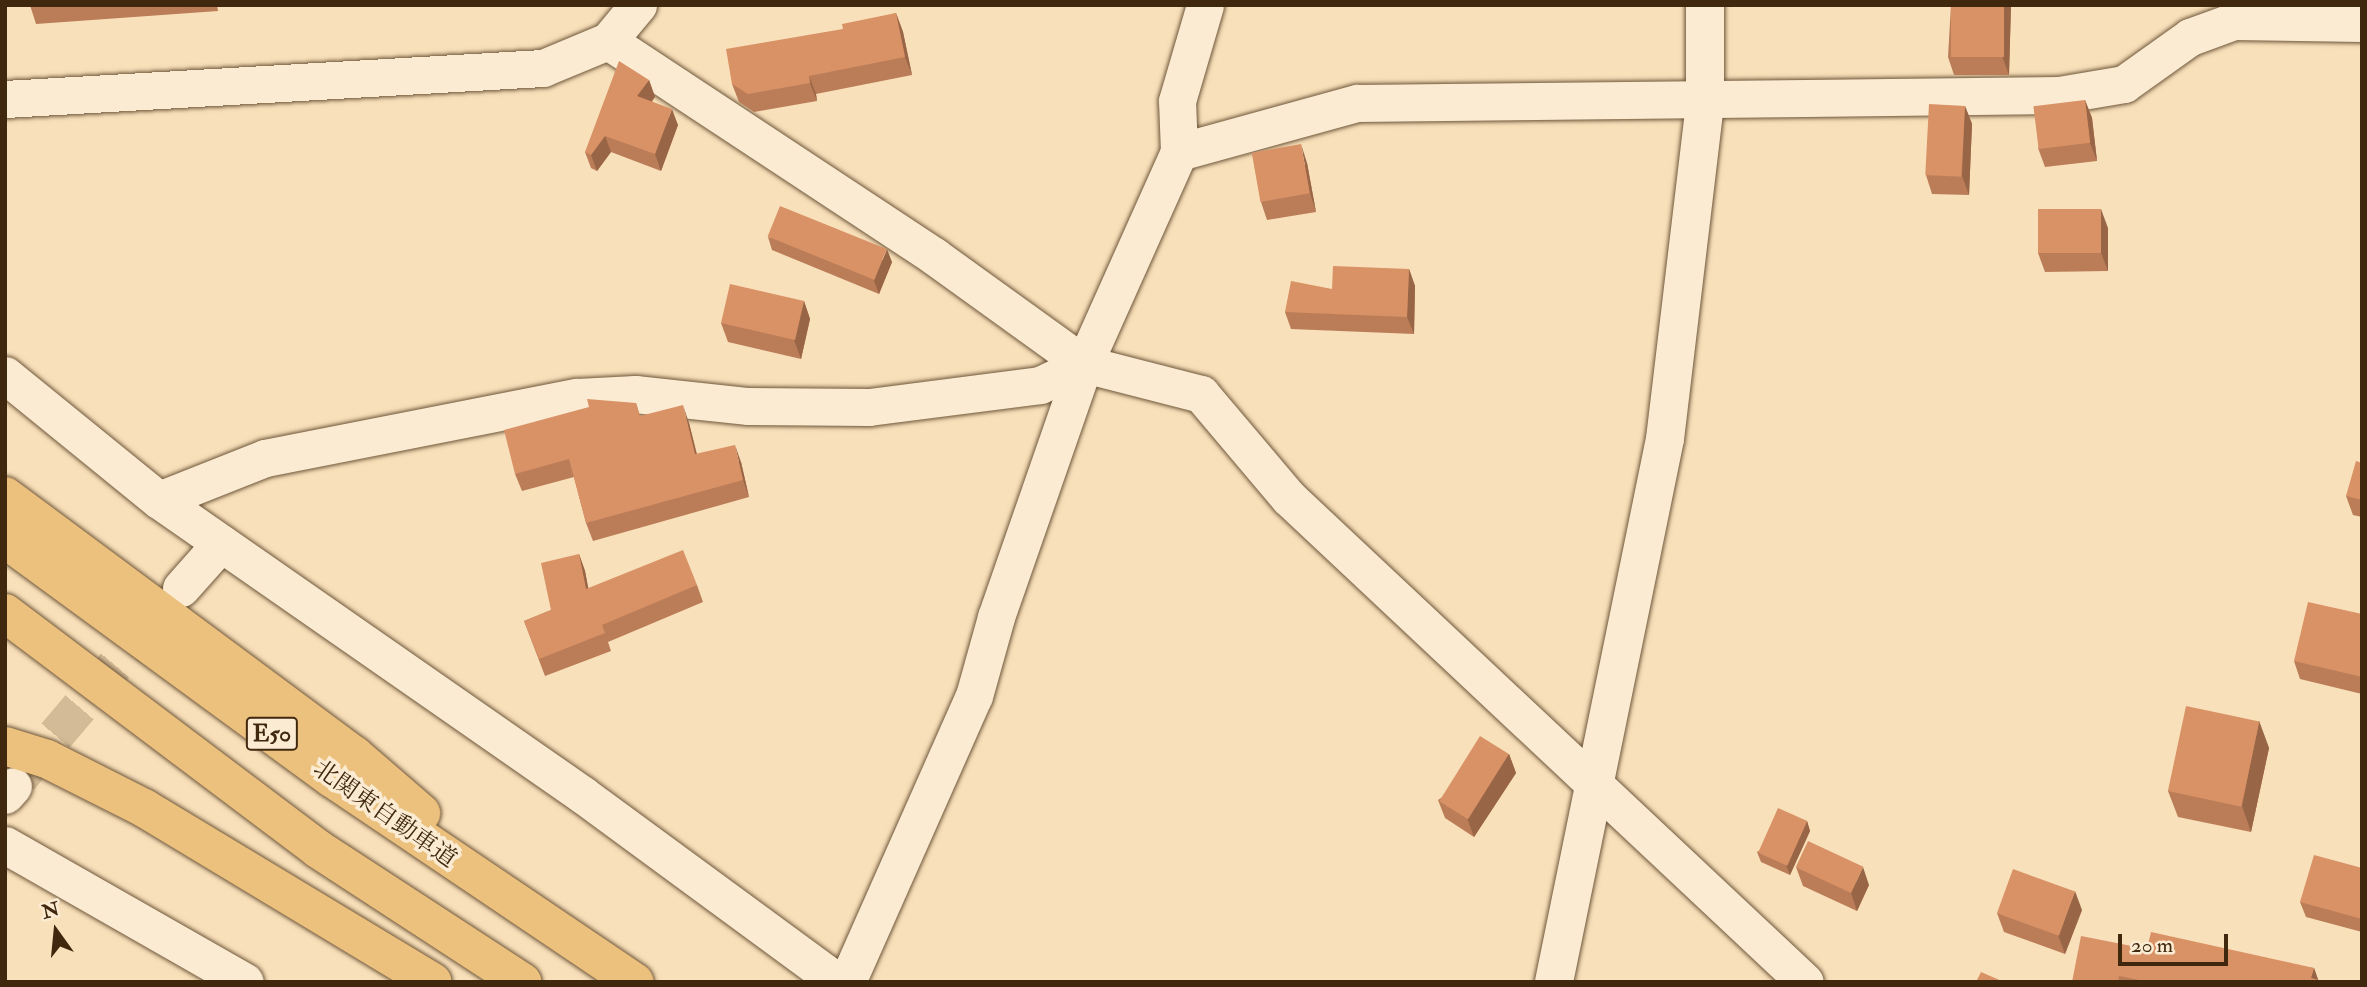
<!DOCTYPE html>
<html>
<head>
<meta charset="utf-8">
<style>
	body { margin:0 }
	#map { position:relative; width:2367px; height:987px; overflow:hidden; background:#f8e0ba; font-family:"IM FELL Double Pica","Noto Serif JP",serif }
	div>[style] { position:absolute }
	.street-tunnel>* { height:37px; margin-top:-18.5px; transform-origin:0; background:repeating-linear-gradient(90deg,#d3bb98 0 37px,transparent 0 55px) }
	.roads { filter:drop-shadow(0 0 2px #6e563a) drop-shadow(0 0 2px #6e563a) }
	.street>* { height:37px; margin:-18.5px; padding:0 18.5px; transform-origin:18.5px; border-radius:18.5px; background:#faebd2 }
	.secondary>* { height:38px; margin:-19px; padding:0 19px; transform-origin:19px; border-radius:19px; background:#faebd2 }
	.highway>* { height:38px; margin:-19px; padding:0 19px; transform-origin:19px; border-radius:19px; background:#ecc07d }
	.wall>* { inset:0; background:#bb7d58 }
	.shaded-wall>* { inset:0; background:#986647 }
	.building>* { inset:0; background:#d99166; transform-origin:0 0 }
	span { translate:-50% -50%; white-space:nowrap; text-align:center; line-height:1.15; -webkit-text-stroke:7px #faebd2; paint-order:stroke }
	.shield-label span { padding:2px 5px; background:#faebd2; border:2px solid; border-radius:5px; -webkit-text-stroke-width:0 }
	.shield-label { font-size:23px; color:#40280f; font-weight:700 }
	.street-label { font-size:24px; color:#40280f }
	.frame { position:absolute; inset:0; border:7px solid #40280f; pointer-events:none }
	.north { position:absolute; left:21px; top:896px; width:70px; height:70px; -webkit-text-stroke:5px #faebd2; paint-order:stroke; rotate:345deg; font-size:19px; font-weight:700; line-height:28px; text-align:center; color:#40280f }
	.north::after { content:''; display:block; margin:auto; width:24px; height:32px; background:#40280f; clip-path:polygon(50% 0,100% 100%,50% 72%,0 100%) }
	.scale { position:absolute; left:2118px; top:934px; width:110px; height:32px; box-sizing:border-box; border:4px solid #40280f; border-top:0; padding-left:9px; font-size:21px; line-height:24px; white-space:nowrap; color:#40280f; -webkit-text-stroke:5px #faebd2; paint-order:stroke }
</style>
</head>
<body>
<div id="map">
	<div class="street-tunnel">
		<div style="left:20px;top:777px;width:215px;rotate:-49.7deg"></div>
	</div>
	<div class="roads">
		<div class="street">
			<div style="left:608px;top:41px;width:391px;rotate:33.4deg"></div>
			<div style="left:934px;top:256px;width:185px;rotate:35.8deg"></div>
			<div style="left:1084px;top:364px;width:121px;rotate:14.4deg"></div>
			<div style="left:1201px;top:394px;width:136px;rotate:49.8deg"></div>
			<div style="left:1289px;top:498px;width:707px;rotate:43.17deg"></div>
			<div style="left:5px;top:99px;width:539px;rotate:-3.3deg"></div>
			<div style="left:543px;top:68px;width:70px;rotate:-22.6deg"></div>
			<div style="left:608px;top:41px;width:47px;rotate:-50.2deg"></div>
			<div style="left:1179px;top:152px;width:185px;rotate:-15.4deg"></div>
			<div style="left:1357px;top:103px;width:702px;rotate:-0.65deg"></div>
			<div style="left:2059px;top:95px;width:66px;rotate:-9.6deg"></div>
			<div style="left:2124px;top:84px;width:81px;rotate:-35.5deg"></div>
			<div style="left:2190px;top:37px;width:47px;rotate:-20deg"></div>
			<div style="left:2234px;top:21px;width:128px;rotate:0.9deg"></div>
			<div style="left:5px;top:375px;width:198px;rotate:39.1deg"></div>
			<div style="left:159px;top:500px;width:517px;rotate:34.83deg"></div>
			<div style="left:583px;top:795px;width:316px;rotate:36.3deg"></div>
			<div style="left:159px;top:500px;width:114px;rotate:-21.6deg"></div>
			<div style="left:265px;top:458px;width:318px;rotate:-11.1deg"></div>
			<div style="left:577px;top:397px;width:58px;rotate:-3deg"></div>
			<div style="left:635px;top:394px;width:114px;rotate:6.1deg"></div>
			<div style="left:748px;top:406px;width:121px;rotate:0.5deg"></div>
			<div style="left:869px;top:407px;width:172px;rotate:-7.3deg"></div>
			<div style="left:1040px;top:385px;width:49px;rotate:-25.5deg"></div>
			<div style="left:181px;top:588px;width:60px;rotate:-48.4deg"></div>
			<div style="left:5px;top:795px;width:12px;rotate:-48deg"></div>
			<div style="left:5px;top:845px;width:276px;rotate:29.7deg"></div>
			<div style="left:847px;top:982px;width:313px;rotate:-66.1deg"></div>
			<div style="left:974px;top:696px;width:82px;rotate:-74.4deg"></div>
			<div style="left:996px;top:617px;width:268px;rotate:-70.8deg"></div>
			<div style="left:1084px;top:364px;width:232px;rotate:-65.9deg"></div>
			<div style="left:1179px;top:152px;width:51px;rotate:-92.2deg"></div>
			<div style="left:1177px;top:101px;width:100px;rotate:-73.7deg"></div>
		</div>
		<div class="secondary">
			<div style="left:1554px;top:982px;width:554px;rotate:-78.45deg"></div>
			<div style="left:1665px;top:439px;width:339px;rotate:-83.2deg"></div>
			<div style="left:1705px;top:102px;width:97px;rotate:-90deg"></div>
		</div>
		<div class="highway">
			<div style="left:5px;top:496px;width:435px;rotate:36.6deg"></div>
			<div style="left:354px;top:755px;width:89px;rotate:40.9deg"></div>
			<div style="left:5px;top:539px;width:405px;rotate:36.2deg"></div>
			<div style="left:332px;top:778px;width:365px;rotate:34deg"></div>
			<div style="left:5px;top:613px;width:392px;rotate:37deg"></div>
			<div style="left:318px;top:849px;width:244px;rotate:33.1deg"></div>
			<div style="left:5px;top:746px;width:44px;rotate:17.2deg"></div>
			<div style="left:47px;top:759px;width:109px;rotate:26.8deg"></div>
			<div style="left:144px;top:808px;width:337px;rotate:31.1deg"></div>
		</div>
	</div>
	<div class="wall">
		<div style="clip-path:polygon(30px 5px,217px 5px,218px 11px,36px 24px)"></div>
		<div style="clip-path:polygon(1951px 5px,2011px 5px,2009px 75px,1954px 75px,1948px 57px)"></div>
		<div style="clip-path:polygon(896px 13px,903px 32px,912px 75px,816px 94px,817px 101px,754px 112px,739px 102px,732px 84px,843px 29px)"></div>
		<div style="clip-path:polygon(649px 80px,655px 97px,652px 101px,678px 125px,661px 171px,611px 152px,597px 171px,591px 168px,585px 152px)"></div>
		<div style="clip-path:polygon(2085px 100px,2092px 118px,2097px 161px,2045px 167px,2038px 148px)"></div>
		<div style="clip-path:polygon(1965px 106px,1972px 124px,1969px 195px,1932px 194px,1926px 175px)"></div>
		<div style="clip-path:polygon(1307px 163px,1316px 212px,1267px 220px,1261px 202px)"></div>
		<div style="clip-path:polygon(2108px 228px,2108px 271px,2045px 272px,2038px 253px)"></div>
		<div style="clip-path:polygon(768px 237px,892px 262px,879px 294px,772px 250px)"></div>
		<div style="clip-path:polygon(1409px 269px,1415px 286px,1414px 334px,1291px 329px,1285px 312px,1332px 289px)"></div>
		<div style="clip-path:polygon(804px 301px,810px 319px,801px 359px,728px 342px,721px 323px)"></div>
		<div style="clip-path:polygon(636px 403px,640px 416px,689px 423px,697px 454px,741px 462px,749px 497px,593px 541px,586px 523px,574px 477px,522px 491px,515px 474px)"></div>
		<div style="clip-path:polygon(2362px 463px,2362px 517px,2353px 515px,2346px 496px)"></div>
		<div style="clip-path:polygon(579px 554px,585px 571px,588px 588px,697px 585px,703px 602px,608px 642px,611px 651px,545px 676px,524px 621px,551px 610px)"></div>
		<div style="clip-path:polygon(2362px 614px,2362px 694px,2300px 679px,2294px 661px)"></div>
		<div style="clip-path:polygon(2259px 721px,2269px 748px,2251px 832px,2178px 817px,2168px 791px)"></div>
		<div style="clip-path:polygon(1509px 754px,1516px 773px,1474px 837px,1445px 818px,1438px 800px)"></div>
		<div style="clip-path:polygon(1807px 821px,1810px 831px,1790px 875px,1761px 862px,1757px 852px)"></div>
		<div style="clip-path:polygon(1796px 867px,1869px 885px,1857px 911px,1803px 886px)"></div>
		<div style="clip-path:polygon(2362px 868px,2362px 932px,2306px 917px,2300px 902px)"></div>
		<div style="clip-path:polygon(2082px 910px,2065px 954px,2004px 932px,1997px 913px)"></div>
		<div style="clip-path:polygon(2147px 949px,2314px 968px,2318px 980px,2326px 982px,2072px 982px)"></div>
	</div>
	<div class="shaded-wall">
		<div style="clip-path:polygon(2004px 5px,2011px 5px,2009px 75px,2002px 56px)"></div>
		<div style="clip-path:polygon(896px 13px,903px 32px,912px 75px,905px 57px)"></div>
		<div style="clip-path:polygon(809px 76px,816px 94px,817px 101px,810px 83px)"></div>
		<div style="clip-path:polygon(649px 80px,655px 97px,643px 113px,637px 96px)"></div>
		<div style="clip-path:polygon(2085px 100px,2092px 118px,2097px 161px,2090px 143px)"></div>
		<div style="clip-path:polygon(1965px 106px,1972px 124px,1969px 195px,1962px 176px)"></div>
		<div style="clip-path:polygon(672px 109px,678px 125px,661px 171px,655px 154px)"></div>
		<div style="clip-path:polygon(605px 136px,611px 152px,597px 171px,591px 155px)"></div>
		<div style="clip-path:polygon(1301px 144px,1307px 163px,1316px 212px,1310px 193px)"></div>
		<div style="clip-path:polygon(2101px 209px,2108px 228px,2108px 271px,2101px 253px)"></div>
		<div style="clip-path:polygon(887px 249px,892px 262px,879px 294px,874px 281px)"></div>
		<div style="clip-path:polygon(1409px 269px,1415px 286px,1414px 334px,1407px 317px)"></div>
		<div style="clip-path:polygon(804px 301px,810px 319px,801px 359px,794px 340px)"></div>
		<div style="clip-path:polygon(683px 405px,689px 423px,701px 472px,695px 454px)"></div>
		<div style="clip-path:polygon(735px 445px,741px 462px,749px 497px,743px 480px)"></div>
		<div style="clip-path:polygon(579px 554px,585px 571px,592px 607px,586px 589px)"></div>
		<div style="clip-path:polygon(2259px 721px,2269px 748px,2251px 832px,2242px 806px)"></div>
		<div style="clip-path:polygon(1509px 754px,1516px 773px,1474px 837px,1467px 818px)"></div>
		<div style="clip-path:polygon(1807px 821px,1810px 831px,1790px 875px,1786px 865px)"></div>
		<div style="clip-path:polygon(1863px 867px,1869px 885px,1857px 911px,1851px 893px)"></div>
		<div style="clip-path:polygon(2075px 891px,2082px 910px,2065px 954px,2058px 935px)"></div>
		<div style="clip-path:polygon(2314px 968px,2319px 982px,2311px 978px)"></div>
	</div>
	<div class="building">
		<div style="left:1951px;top:5px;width:53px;height:52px"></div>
		<div style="clip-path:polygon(896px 13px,905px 57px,809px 76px,810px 83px,748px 94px,732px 84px,726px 49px,843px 29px,842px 24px)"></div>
		<div style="clip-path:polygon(619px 61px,649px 80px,637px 96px,672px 109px,655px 154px,605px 136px,591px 155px,585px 152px)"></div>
		<div style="left:2085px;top:100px;width:43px;height:52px;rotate:83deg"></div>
		<div style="left:1929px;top:104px;width:36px;height:71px;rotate:3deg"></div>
		<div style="left:1301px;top:144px;width:50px;height:50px;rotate:80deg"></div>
		<div style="left:780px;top:206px;width:115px;height:33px;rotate:22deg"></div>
		<div style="left:2038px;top:209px;width:63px;height:44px"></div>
		<div style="clip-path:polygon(1333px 266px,1409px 269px,1407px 317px,1285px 312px,1291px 281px,1332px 289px)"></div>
		<div style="left:730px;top:284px;width:76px;height:40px;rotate:13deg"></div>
		<div style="clip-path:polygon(587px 399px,636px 403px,640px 416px,683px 405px,695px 454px,735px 445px,743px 480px,586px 523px,569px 459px,515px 474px,504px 430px,589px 407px)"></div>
		<div style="clip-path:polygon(2356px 461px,2362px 463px,2362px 500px,2346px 496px)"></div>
		<div style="clip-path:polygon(683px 550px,697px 585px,602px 625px,605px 633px,539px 659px,524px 621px,551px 610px,541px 563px,579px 554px,586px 589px)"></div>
		<div style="clip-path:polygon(2308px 602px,2362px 614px,2362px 677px,2294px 661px)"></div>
		<div style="left:2186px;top:706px;width:75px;height:87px;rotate:12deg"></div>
		<div style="left:1480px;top:736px;width:34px;height:77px;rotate:32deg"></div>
		<div style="left:1778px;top:808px;width:32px;height:49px;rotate:24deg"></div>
		<div style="left:1808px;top:841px;width:61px;height:29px;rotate:25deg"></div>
		<div style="clip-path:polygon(2314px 855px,2362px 868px,2362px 919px,2300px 902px)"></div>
		<div style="left:2013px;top:869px;width:66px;height:47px;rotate:20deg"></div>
		<div style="clip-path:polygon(2151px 932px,2314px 968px,2311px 978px,2326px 982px,2149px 982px,2119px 976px,2118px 982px,2072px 982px,2081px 936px,2147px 949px)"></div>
		<div style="clip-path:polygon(1981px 972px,2004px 982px,1976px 982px)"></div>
	</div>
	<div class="shield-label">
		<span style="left:272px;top:734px">E50</span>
	</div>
	<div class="street-label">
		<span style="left:385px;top:814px;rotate:35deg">北関東自動車道</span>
	</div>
	<div class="frame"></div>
	<div class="north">N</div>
	<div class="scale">20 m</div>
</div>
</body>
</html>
